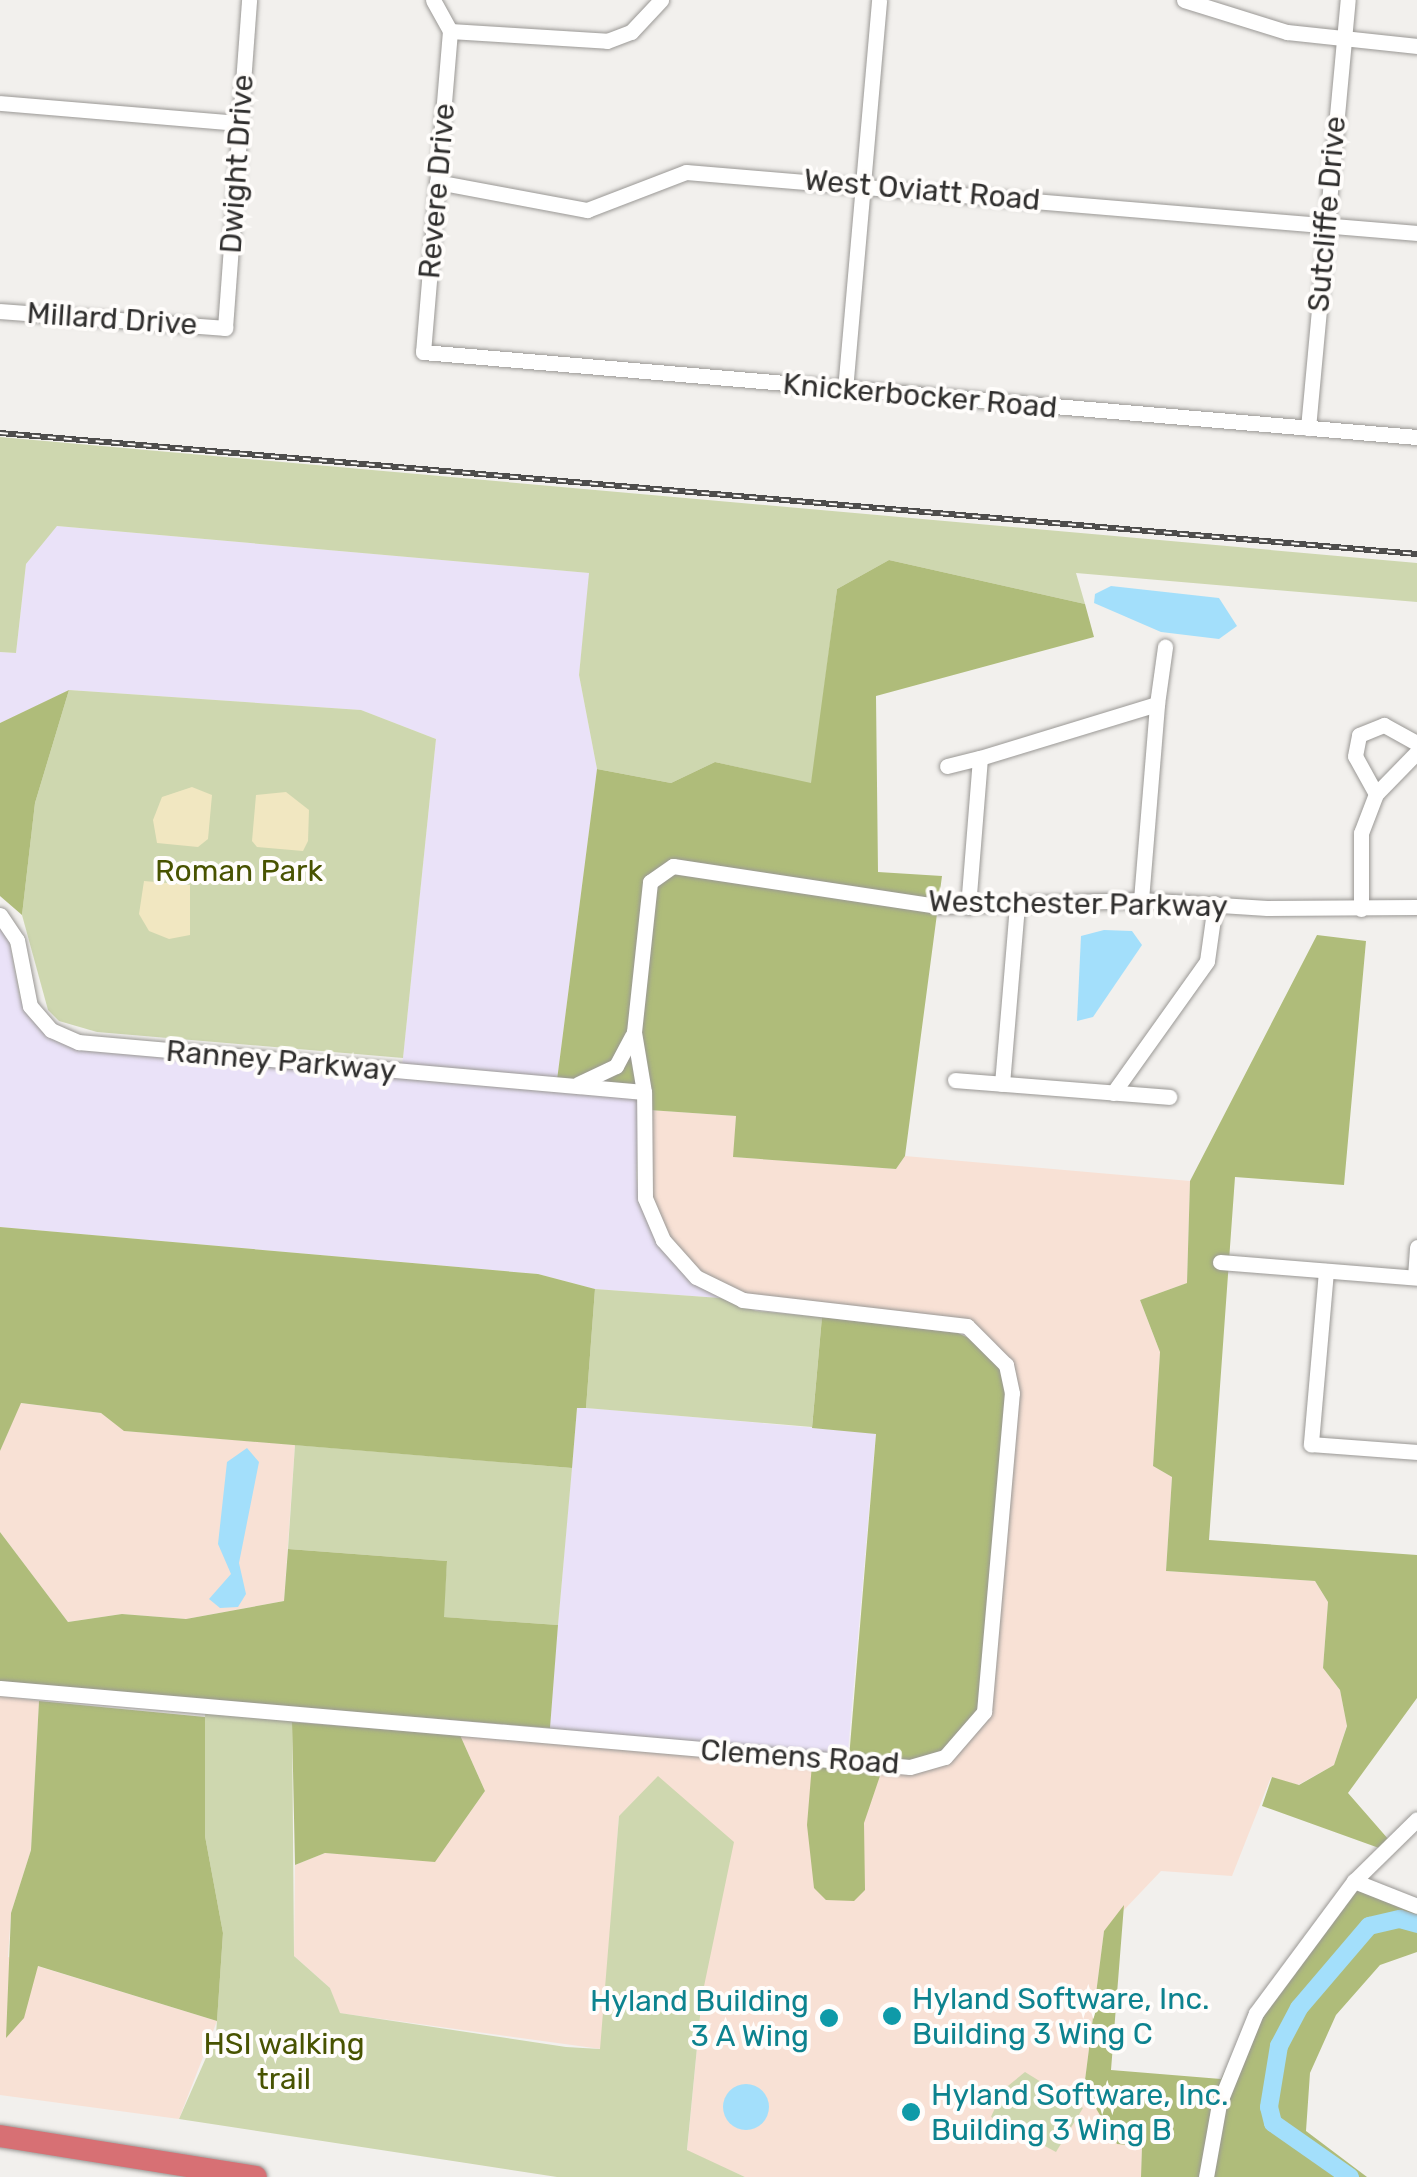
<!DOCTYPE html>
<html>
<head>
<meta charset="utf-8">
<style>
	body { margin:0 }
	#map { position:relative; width:1417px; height:2177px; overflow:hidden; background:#f2f0ed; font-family:Rubik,sans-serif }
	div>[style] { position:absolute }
	.commercial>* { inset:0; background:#f8e1d5 }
	.industrial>* { inset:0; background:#eae2f8; transform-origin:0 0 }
	.green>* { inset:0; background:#ced7af }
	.forest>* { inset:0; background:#afbc7a }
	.sand>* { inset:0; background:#f1e7c1 }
	.water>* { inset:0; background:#a3dffb }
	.round { border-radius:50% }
	.river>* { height:18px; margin:-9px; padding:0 9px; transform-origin:9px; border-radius:9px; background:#a3dffb }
	.roads { filter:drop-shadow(0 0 2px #9a9895) drop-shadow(0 0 2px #9a9895) }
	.minor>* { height:15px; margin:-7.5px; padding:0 7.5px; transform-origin:7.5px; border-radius:7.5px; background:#fff }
	.highway>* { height:22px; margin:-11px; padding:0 11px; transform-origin:11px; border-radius:11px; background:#d77074 }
	.rail>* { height:6px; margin-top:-3px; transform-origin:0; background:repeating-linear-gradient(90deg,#fffdfb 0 8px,#4e4d4c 0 16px); box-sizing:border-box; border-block:2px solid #4e4d4c }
	.dots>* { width:28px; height:28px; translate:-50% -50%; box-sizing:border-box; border:5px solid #fffdfb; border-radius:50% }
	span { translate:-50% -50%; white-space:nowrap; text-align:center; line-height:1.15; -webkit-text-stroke:8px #fffdfb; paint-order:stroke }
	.street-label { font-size:30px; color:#302f2e }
	.park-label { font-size:30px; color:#485301 }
	.culture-label { font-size:30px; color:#0d838f }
	.left { translate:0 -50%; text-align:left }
	.right { translate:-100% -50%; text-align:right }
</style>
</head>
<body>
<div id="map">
	<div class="commercial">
		<div style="clip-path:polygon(649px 1110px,736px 1116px,734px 1157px,896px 1169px,905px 1156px,1190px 1181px,1187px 1283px,1140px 1300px,1160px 1352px,1153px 1466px,1172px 1477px,1166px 1571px,1315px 1581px,1328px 1602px,1323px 1668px,1340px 1690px,1347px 1725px,1334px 1765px,1298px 1785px,1271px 1777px,1232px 1876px,1161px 1871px,1104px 1931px,1084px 2088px,1142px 2146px,1141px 2177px,745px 2177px,687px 2151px,702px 1996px,658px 1777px,619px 1816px,601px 2049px,339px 2013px,330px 1988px,294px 1956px,295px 1865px,325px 1853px,435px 1861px,485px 1791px,460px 1735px,918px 1773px,954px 1759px,988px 1711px,1012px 1370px,1006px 1355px,970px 1323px,762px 1301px,711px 1281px,666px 1236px,647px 1183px)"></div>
		<div style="clip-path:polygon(20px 1403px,101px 1413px,125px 1431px,295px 1445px,284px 1601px,186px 1619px,122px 1614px,68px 1622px,0 1532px,0 1451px)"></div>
		<div style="clip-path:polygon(0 1696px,39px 1701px,31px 1850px,11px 1913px,8px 1957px,217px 2021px,179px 2119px,0 2095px)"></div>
	</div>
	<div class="industrial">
		<div style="clip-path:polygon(56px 526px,590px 573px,579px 675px,597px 769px,557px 1080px,402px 1067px,436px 739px,361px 710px,70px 690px,0 723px,0 652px,16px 653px,26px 564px)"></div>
		<div style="clip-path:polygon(0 926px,8px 935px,20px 999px,49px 1036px,640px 1096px,636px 1178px,644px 1211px,689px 1277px,720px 1298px,595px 1289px,538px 1274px,0 1227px)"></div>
		<div style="left:577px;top:1407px;width:300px;height:336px;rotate:5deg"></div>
	</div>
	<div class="green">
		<div style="clip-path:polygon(0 437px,1417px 563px,1417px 602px,1076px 573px,1085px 604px,889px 560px,837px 589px,812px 784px,715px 762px,671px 783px,597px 769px,579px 675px,589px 573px,57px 526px,26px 564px,16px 653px,0 652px)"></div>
		<div style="clip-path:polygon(69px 690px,361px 710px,436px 739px,403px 1058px,97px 1032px,59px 1021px,48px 1010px,22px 915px,35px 803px)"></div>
		<div style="clip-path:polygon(595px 1289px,720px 1298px,756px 1311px,822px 1317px,812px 1427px,586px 1408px)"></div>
		<div style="clip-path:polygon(295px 1445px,572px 1468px,558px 1625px,443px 1617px,447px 1561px,288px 1549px)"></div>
		<div style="clip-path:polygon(205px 1708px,292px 1716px,294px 1956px,330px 1988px,340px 2013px,566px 2047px,600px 2049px,619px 1816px,658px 1776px,734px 1842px,702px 1996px,687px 2150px,745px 2177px,557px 2177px,179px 2119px,216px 2035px,223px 1933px,205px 1836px)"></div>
		<div style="clip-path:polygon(1025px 2072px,1083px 2108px,1056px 2152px,991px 2117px,1003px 2090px)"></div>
	</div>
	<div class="forest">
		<div style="clip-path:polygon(889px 560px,1085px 604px,1094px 637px,876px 696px,878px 872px,942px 876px,905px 1156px,896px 1169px,733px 1157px,736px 1116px,649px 1110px,649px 1087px,557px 1080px,597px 769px,671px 783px,715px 762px,811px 783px,837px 589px)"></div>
		<div style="clip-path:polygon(69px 690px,35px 803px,22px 915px,0 896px,0 723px)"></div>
		<div style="clip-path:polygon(1317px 935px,1366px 941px,1344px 1185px,1235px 1177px,1209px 1540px,1417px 1555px,1417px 1698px,1348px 1793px,1389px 1840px,1379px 1848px,1262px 1806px,1272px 1777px,1299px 1785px,1334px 1765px,1347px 1726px,1340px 1690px,1323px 1668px,1328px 1602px,1315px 1581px,1166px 1571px,1172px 1477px,1153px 1466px,1160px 1352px,1140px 1300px,1187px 1283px,1190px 1181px)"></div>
		<div style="clip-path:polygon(0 1227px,538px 1274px,595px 1289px,586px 1408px,577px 1408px,572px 1468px,124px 1431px,101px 1413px,21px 1403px,0 1451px)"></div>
		<div style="clip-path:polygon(822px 1317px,958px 1333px,977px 1342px,1003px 1371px,1006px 1394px,979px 1710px,943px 1753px,909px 1762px,849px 1758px,876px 1434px,812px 1428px)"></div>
		<div style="clip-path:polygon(0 1532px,68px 1622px,122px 1614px,186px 1619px,284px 1601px,288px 1549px,447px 1561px,444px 1617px,558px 1625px,550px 1728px,0 1684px)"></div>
		<div style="clip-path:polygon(39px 1701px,205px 1717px,205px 1836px,223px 1933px,217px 2021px,38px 1966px,24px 2018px,6px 2038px,11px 1913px,31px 1850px)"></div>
		<div style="clip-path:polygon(292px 1722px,460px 1735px,485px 1791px,435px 1862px,325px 1853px,295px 1865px)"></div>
		<div style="clip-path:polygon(812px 1764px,882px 1770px,864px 1823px,865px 1890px,854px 1901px,826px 1900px,814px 1888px,807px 1825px)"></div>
		<div style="clip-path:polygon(1353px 1876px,1417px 1902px,1417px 1952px,1380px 1965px,1336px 2015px,1310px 2073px,1306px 2131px,1367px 2177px,1141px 2177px,1142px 2146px,1117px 2144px,1084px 2088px,1104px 1931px,1124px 1905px,1111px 2070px,1221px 2079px,1266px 1989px)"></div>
	</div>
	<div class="sand">
		<div style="clip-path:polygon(192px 787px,212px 795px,208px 839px,198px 847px,157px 843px,153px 820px,162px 797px)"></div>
		<div style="clip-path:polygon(286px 792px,309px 810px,308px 841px,303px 851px,257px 847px,252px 841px,256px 795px)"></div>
		<div style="clip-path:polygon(144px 881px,190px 885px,190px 935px,169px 939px,149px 931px,139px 914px)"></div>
	</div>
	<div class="water">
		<div style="clip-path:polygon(1111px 586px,1219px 598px,1237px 626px,1219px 639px,1161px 632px,1094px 603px,1095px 594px)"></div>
		<div style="clip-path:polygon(1104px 930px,1132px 931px,1142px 945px,1093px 1017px,1077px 1021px,1081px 936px)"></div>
		<div style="clip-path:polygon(247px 1448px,259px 1462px,239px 1563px,246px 1594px,238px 1607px,220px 1608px,209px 1599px,231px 1574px,218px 1544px,227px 1462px)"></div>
		<div class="round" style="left:723px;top:2084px;width:46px;height:46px"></div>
	</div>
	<div class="river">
		<div style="left:1350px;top:2177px;width:94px;rotate:-145deg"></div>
		<div style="left:1273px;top:2123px;width:16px;rotate:-104deg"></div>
		<div style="left:1269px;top:2107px;width:62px;rotate:-80.7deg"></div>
		<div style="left:1279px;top:2046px;width:43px;rotate:-62.2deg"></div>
		<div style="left:1299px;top:2008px;width:108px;rotate:-49.5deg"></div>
		<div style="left:1369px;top:1926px;width:32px;rotate:-13deg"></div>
		<div style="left:1400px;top:1919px;width:18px;rotate:16deg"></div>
	</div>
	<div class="roads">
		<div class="minor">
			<div style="left:433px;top:0;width:35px;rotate:61deg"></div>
			<div style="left:1184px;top:0;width:108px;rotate:17.3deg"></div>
			<div style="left:1287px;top:32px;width:131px;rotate:6.1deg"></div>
			<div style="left:450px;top:31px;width:322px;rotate:94.8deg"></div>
			<div style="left:423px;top:352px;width:998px;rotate:4.89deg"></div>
			<div style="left:450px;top:31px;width:157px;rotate:3.6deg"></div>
			<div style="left:607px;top:41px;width:26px;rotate:-21deg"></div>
			<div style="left:631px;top:32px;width:44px;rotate:-46.8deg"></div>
			<div style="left:0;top:103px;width:241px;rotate:4.8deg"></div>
			<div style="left:437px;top:182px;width:153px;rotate:10.6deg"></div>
			<div style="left:587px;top:210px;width:106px;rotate:-21deg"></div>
			<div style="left:686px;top:172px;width:734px;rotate:4.77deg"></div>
			<div style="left:0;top:311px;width:226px;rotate:4.3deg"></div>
			<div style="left:225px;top:328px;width:329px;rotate:-85.8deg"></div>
			<div style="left:845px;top:390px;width:391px;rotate:-85deg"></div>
			<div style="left:1308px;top:428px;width:430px;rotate:-84.7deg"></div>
			<div style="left:947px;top:766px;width:34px;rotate:-14deg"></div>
			<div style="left:1376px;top:794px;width:43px;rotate:-118.9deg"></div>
			<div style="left:1355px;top:756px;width:21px;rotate:-79deg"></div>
			<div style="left:1359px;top:735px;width:27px;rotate:-22deg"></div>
			<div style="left:1384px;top:725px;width:38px;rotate:29deg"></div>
			<div style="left:1141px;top:900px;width:197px;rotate:-85.3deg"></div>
			<div style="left:968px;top:907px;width:149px;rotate:-85.4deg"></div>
			<div style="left:980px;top:758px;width:185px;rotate:-17deg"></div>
			<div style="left:1157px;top:704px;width:58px;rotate:-82deg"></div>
			<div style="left:1361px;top:909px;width:76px;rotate:-90deg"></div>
			<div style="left:1361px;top:833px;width:42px;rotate:-69deg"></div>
			<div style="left:1376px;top:794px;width:59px;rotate:-45.7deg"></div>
			<div style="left:0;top:915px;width:30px;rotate:56deg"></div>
			<div style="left:17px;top:940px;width:67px;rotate:78.9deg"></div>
			<div style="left:30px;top:1006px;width:32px;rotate:49deg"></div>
			<div style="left:51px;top:1030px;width:30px;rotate:24deg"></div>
			<div style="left:78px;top:1042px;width:568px;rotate:5.05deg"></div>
			<div style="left:955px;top:1080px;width:215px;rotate:4.5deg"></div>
			<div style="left:578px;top:1084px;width:42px;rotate:-25.3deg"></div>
			<div style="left:616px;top:1066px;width:34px;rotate:-62deg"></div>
			<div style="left:1002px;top:1084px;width:179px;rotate:-85.2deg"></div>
			<div style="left:1113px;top:1093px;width:162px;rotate:-54.5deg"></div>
			<div style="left:1207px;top:961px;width:58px;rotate:-82deg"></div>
			<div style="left:1220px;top:1262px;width:198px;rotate:4.6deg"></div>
			<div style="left:1326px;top:1271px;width:174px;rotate:95deg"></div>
			<div style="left:1311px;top:1444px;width:106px;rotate:4.3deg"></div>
			<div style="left:1415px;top:1277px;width:30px;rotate:-86deg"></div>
			<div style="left:0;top:1688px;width:913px;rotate:4.96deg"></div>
			<div style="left:910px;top:1767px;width:36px;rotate:-16deg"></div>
			<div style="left:945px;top:1757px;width:60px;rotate:-49.1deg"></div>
			<div style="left:984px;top:1712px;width:320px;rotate:-85deg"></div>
			<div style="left:1012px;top:1393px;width:29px;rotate:-102deg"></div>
			<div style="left:1006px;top:1365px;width:55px;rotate:-135deg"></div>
			<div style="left:967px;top:1326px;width:226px;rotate:-173.4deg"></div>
			<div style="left:743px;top:1300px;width:52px;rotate:-153.9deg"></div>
			<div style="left:696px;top:1277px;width:50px;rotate:-131.7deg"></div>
			<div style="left:663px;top:1240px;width:46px;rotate:-113.2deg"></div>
			<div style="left:645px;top:1198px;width:106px;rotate:-90.5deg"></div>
			<div style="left:644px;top:1092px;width:61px;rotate:-99.5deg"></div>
			<div style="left:634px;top:1032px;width:151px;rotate:-83.9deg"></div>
			<div style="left:650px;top:882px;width:28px;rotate:-35deg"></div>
			<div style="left:673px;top:866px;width:268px;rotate:8.6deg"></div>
			<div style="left:938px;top:906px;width:203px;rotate:-1.7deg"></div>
			<div style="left:1141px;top:900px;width:126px;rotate:3.6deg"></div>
			<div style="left:1267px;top:908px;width:150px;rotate:-0.4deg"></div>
			<div style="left:1354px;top:1881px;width:68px;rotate:21.6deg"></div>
			<div style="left:1206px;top:2177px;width:74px;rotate:-79.9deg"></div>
			<div style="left:1219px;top:2104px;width:98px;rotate:-67.9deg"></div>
			<div style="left:1256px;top:2013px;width:164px;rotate:-53.4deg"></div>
			<div style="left:1354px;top:1881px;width:88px;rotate:-44.5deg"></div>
		</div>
		<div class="highway">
			<div style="left:0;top:2136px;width:259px;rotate:9.1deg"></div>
		</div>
	</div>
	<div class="rail">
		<div style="left:0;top:433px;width:1422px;rotate:4.88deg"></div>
	</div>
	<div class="dots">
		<div style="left:892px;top:2016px;background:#0f9aa8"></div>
		<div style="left:829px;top:2018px;background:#0f9aa8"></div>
		<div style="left:911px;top:2112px;background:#0f9aa8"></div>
	</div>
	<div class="street-label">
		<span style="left:237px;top:164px;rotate:-86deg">Dwight Drive</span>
		<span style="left:922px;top:190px;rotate:5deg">West Oviatt Road</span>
		<span style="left:437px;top:191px;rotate:-85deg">Revere Drive</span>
		<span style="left:1327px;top:214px;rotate:-85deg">Sutcliffe Drive</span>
		<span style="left:112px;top:319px;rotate:4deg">Millard Drive</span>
		<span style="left:920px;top:396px;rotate:5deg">Knickerbocker Road</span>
		<span style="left:1078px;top:904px;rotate:1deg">Westchester Parkway</span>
		<span style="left:281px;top:1061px;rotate:5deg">Ranney Parkway</span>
		<span style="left:800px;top:1757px;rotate:4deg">Clemens Road</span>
	</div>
	<div class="park-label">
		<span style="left:239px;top:871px">Roman Park</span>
		<span style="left:284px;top:2061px">HSI walking<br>trail</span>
	</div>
	<div class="culture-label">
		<span class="left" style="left:912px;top:2016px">Hyland Software, Inc.<br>Building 3 Wing C</span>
		<span class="right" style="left:809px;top:2018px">Hyland Building<br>3 A Wing</span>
		<span class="left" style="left:931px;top:2112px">Hyland Software, Inc.<br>Building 3 Wing B</span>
	</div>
</div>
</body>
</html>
